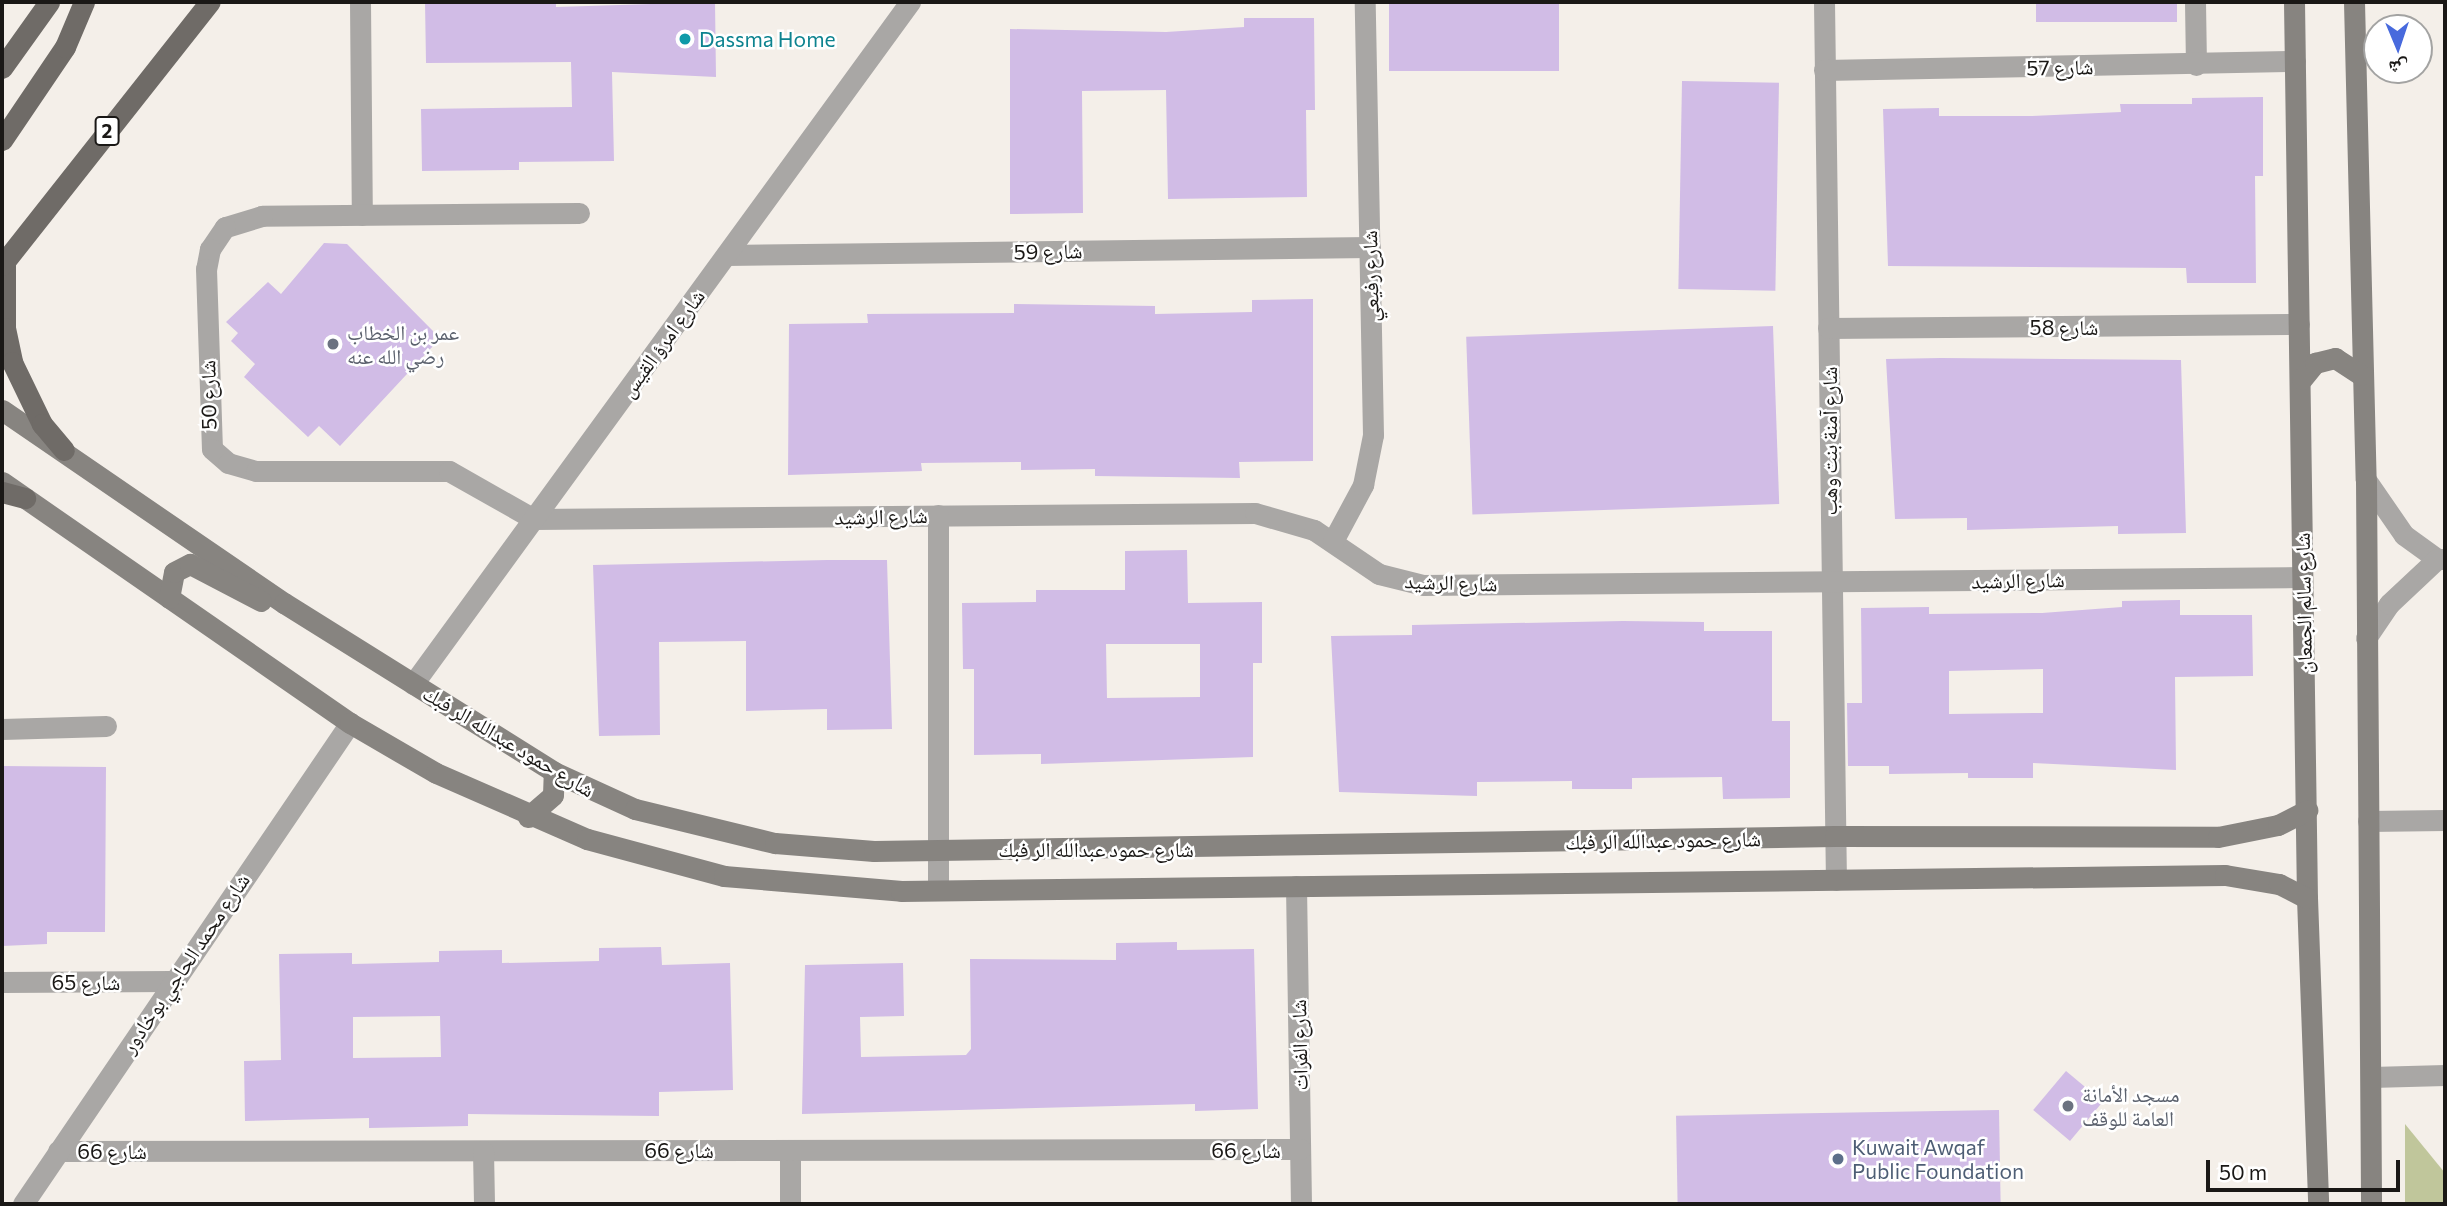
<!DOCTYPE html>
<html>
<head>
<meta charset="utf-8">
<style>
	body { margin:0 }
	#map { position:relative; width:2447px; height:1206px; overflow:hidden; background:#f4efe9; font-family:Commissioner,"Noto Naskh Arabic",sans-serif }
	div>[style] { position:absolute }
	.green>* { inset:0; background:#c0c69b }
	.building>* { inset:0; background:#d1bce6; transform-origin:0 0 }
	.street>* { height:21px; margin:-10.5px; padding:0 10.5px; transform-origin:10.5px; border-radius:10.5px; background:#a9a7a5 }
	.secondary>* { height:21px; margin:-10.5px; padding:0 10.5px; transform-origin:10.5px; border-radius:10.5px; background:#878480 }
	.primary>* { height:21px; margin:-10.5px; padding:0 10.5px; transform-origin:10.5px; border-radius:10.5px; background:#6f6b67 }
	.dots>* { width:19px; height:19px; translate:-50% -50%; box-sizing:border-box; border:4px solid #fff; border-radius:50% }
	span { translate:-50% -50%; white-space:nowrap; text-align:center; line-height:1.15; -webkit-text-stroke:5px #fff; paint-order:stroke }
	.shield-label span { padding:2px 5px; background:#fff; border:2px solid; border-radius:5px; -webkit-text-stroke-width:0 }
	.shield-label { font-size:19px; color:#1a1816; font-weight:700 }
	.culture-label { font-size:21px; color:#0d838f }
	.left { translate:0 -50%; text-align:left }
	.street-label { font-size:21px; color:#1a1816 }
	.worship-label { font-size:21px; color:#5b616d }
	.service-label { font-size:21px; color:#4e5e75 }
	.frame { position:absolute; inset:0; border:4px solid #1a1816; pointer-events:none }
	.north { position:absolute; left:2363px; top:14px; width:70px; height:70px; box-sizing:border-box; background:#fff; border:2px solid #a3a3a2; border-radius:50%; rotate:178deg; font-size:19px; font-weight:700; line-height:28px; text-align:center; color:#1a1816 }
	.north::after { content:''; display:block; margin:auto; width:24px; height:32px; background:#486add; clip-path:polygon(50% 0,100% 100%,50% 72%,0 100%) }
	.scale { position:absolute; left:2206px; top:1160px; width:194px; height:32px; box-sizing:border-box; border:4px solid #1a1816; border-top:0; padding-left:9px; font-size:21px; line-height:24px; white-space:nowrap; color:#1a1816; -webkit-text-stroke:5px #fff; paint-order:stroke }
</style>
</head>
<body>
<div id="map">
	<div class="green">
		<div style="clip-path:polygon(2405px 1124px,2445px 1173px,2445px 1204px,2405px 1204px)"></div>
	</div>
	<div class="building">
		<div style="clip-path:polygon(425px 2px,556px 2px,556px 7px,715px 2px,716px 77px,612px 72px,614px 161px,519px 162px,519px 170px,422px 171px,421px 109px,572px 107px,571px 62px,426px 63px)"></div>
		<div style="left:1389px;top:2px;width:170px;height:69px"></div>
		<div style="left:2036px;top:2px;width:141px;height:20px"></div>
		<div style="clip-path:polygon(1244px 18px,1314px 18px,1315px 110px,1306px 110px,1307px 197px,1168px 199px,1166px 90px,1082px 91px,1083px 213px,1010px 214px,1010px 29px,1166px 32px,1244px 27px)"></div>
		<div style="left:1682px;top:81px;width:97px;height:208px;rotate:1deg"></div>
		<div style="clip-path:polygon(2263px 97px,2263px 176px,2255px 176px,2256px 283px,2187px 283px,2186px 268px,1888px 266px,1883px 109px,1939px 108px,1939px 116px,2032px 116px,2121px 112px,2120px 104px,2192px 104px,2192px 98px)"></div>
		<div style="clip-path:polygon(324px 243px,347px 244px,433px 331px,433px 346px,340px 446px,319px 426px,308px 437px,244px 377px,255px 364px,231px 341px,238px 333px,226px 322px,268px 282px,281px 294px)"></div>
		<div style="clip-path:polygon(1313px 299px,1313px 461px,1239px 462px,1240px 478px,1095px 476px,1095px 469px,1021px 470px,1021px 462px,921px 463px,922px 471px,788px 475px,789px 324px,868px 323px,867px 314px,1014px 313px,1014px 304px,1155px 306px,1155px 314px,1252px 312px,1252px 300px)"></div>
		<div style="left:1773px;top:326px;width:178px;height:307px;rotate:88deg"></div>
		<div style="clip-path:polygon(1941px 358px,2181px 360px,2186px 533px,2118px 534px,2118px 526px,1967px 530px,1967px 518px,1895px 519px,1886px 359px)"></div>
		<div style="clip-path:polygon(evenodd,1187px 550px,1188px 603px,1262px 602px,1262px 663px,1253px 663px,1253px 757px,1041px 764px,1041px 754px,974px 755px,974px 669px,963px 669px,962px 603px,1036px 602px,1036px 590px,1125px 590px,1125px 551px,1187px 550px,1106px 644px,1200px 644px,1200px 697px,1107px 698px,1106px 644px)"></div>
		<div style="clip-path:polygon(827px 560px,887px 560px,892px 729px,827px 730px,827px 709px,746px 711px,746px 641px,659px 642px,660px 735px,599px 736px,593px 565px)"></div>
		<div style="clip-path:polygon(evenodd,2180px 600px,2180px 615px,2252px 615px,2253px 676px,2175px 677px,2176px 770px,2033px 763px,2033px 778px,1968px 778px,1968px 773px,1889px 774px,1889px 766px,1848px 766px,1847px 703px,1862px 703px,1861px 608px,1929px 607px,1929px 614px,2042px 613px,2122px 607px,2122px 601px,2180px 600px,2043px 669px,2043px 713px,1949px 714px,1949px 671px,2043px 669px)"></div>
		<div style="clip-path:polygon(1623px 621px,1704px 622px,1704px 631px,1772px 631px,1772px 721px,1790px 721px,1790px 798px,1723px 799px,1722px 777px,1632px 778px,1632px 789px,1572px 789px,1572px 781px,1477px 782px,1477px 796px,1339px 792px,1331px 636px,1412px 635px,1412px 625px)"></div>
		<div style="clip-path:polygon(2px 766px,106px 767px,105px 932px,47px 932px,47px 944px,2px 946px)"></div>
		<div style="clip-path:polygon(1177px 942px,1177px 950px,1254px 949px,1258px 1109px,1195px 1111px,1195px 1104px,802px 1114px,805px 965px,903px 963px,904px 1016px,860px 1017px,861px 1057px,966px 1055px,971px 1049px,970px 959px,1116px 960px,1116px 943px)"></div>
		<div style="clip-path:polygon(evenodd,661px 947px,662px 965px,730px 963px,733px 1090px,659px 1092px,659px 1116px,468px 1114px,468px 1126px,369px 1128px,369px 1118px,245px 1121px,244px 1061px,281px 1060px,279px 954px,352px 953px,352px 964px,439px 962px,439px 951px,502px 950px,502px 963px,599px 961px,599px 948px,661px 947px,440px 1016px,441px 1057px,353px 1058px,353px 1017px,440px 1016px)"></div>
		<div style="left:2066px;top:1071px;width:48px;height:51px;rotate:40deg"></div>
		<div style="left:1999px;top:1110px;width:94px;height:323px;rotate:89deg"></div>
	</div>
	<div class="street">
		<div style="left:360px;top:2px;width:213px;rotate:89.5deg"></div>
		<div style="left:1824px;top:2px;width:878px;rotate:89.22deg"></div>
		<div style="left:2195px;top:2px;width:63px;rotate:89.1deg"></div>
		<div style="left:1824px;top:70px;width:471px;rotate:-1.1deg"></div>
		<div style="left:579px;top:213px;width:317px;rotate:179.5deg"></div>
		<div style="left:262px;top:216px;width:39px;rotate:163deg"></div>
		<div style="left:225px;top:227px;width:27px;rotate:124deg"></div>
		<div style="left:210px;top:249px;width:20px;rotate:101deg"></div>
		<div style="left:206px;top:269px;width:180px;rotate:88.1deg"></div>
		<div style="left:212px;top:449px;width:21px;rotate:41deg"></div>
		<div style="left:228px;top:463px;width:29px;rotate:16deg"></div>
		<div style="left:256px;top:471px;width:193px"></div>
		<div style="left:449px;top:471px;width:98px;rotate:29.5deg"></div>
		<div style="left:534px;top:519px;width:721px;rotate:-0.48deg"></div>
		<div style="left:1255px;top:513px;width:61px;rotate:16.1deg"></div>
		<div style="left:1314px;top:530px;width:78px;rotate:34.1deg"></div>
		<div style="left:1379px;top:574px;width:45px;rotate:14deg"></div>
		<div style="left:1423px;top:585px;width:879px;rotate:-0.52deg"></div>
		<div style="left:726px;top:255px;width:644px;rotate:-0.71deg"></div>
		<div style="left:1828px;top:328px;width:471px;rotate:-0.5deg"></div>
		<div style="left:2366px;top:480px;width:67px;rotate:55.4deg"></div>
		<div style="left:2404px;top:535px;width:41px;rotate:36deg"></div>
		<div style="left:2437px;top:559px;width:8px"></div>
		<div style="left:1333px;top:541px;width:64px;rotate:-61.8deg"></div>
		<div style="left:1363px;top:485px;width:51px;rotate:-78.7deg"></div>
		<div style="left:1373px;top:435px;width:433px;rotate:-91.1deg"></div>
		<div style="left:2366px;top:638px;width:41px;rotate:-55.9deg"></div>
		<div style="left:2389px;top:604px;width:66px;rotate:-43.2deg"></div>
		<div style="left:413px;top:684px;width:844px;rotate:-53.92deg"></div>
		<div style="left:2px;top:729px;width:104px;rotate:-1.7deg"></div>
		<div style="left:2368px;top:821px;width:77px;rotate:-0.7deg"></div>
		<div style="left:1296px;top:886px;width:318px;rotate:89.1deg"></div>
		<div style="left:938px;top:890px;width:375px;rotate:-90deg"></div>
		<div style="left:2px;top:982px;width:169px;rotate:-0.3deg"></div>
		<div style="left:2371px;top:1077px;width:74px;rotate:-1.5deg"></div>
		<div style="left:790px;top:1150px;width:54px;rotate:90deg"></div>
		<div style="left:58px;top:1151px;width:1242px;rotate:-0.09deg"></div>
		<div style="left:483px;top:1151px;width:53px;rotate:88.9deg"></div>
		<div style="left:23px;top:1204px;width:582px;rotate:-55.79deg"></div>
	</div>
	<div class="secondary">
		<div style="left:2294px;top:2px;width:896px;rotate:89.17deg"></div>
		<div style="left:2307px;top:898px;width:306px;rotate:87.9deg"></div>
		<div style="left:2354px;top:2px;width:478px;rotate:88.6deg"></div>
		<div style="left:2366px;top:480px;width:724px;rotate:89.6deg"></div>
		<div style="left:2302px;top:379px;width:21px;rotate:-51deg"></div>
		<div style="left:2315px;top:363px;width:21px;rotate:-14deg"></div>
		<div style="left:2335px;top:358px;width:31px;rotate:33deg"></div>
		<div style="left:2px;top:410px;width:342px;rotate:34.4deg"></div>
		<div style="left:284px;top:603px;width:319px;rotate:32deg"></div>
		<div style="left:554px;top:772px;width:89px;rotate:24.6deg"></div>
		<div style="left:635px;top:809px;width:144px;rotate:13.7deg"></div>
		<div style="left:775px;top:843px;width:99px;rotate:4.6deg"></div>
		<div style="left:874px;top:851px;width:961px;rotate:-0.89deg"></div>
		<div style="left:1835px;top:836px;width:383px;rotate:0.1deg"></div>
		<div style="left:2218px;top:837px;width:61px;rotate:-11.3deg"></div>
		<div style="left:2278px;top:825px;width:33px;rotate:-27deg"></div>
		<div style="left:2px;top:482px;width:423px;rotate:34.7deg"></div>
		<div style="left:350px;top:723px;width:99px;rotate:30.2deg"></div>
		<div style="left:436px;top:773px;width:165px;rotate:23.6deg"></div>
		<div style="left:587px;top:839px;width:142px;rotate:15.1deg"></div>
		<div style="left:724px;top:876px;width:178px;rotate:4.8deg"></div>
		<div style="left:901px;top:891px;width:1324px;rotate:-0.69deg"></div>
		<div style="left:2225px;top:875px;width:55px;rotate:9.5deg"></div>
		<div style="left:2279px;top:884px;width:31px;rotate:27deg"></div>
		<div style="left:169px;top:598px;width:26px;rotate:-79deg"></div>
		<div style="left:174px;top:572px;width:18px;rotate:-27deg"></div>
		<div style="left:190px;top:564px;width:80px;rotate:27.5deg"></div>
		<div style="left:528px;top:817px;width:33px;rotate:-41deg"></div>
		<div style="left:553px;top:795px;width:23px;rotate:-88deg"></div>
	</div>
	<div class="primary">
		<div style="left:2px;top:68px;width:81px;rotate:-54.5deg"></div>
		<div style="left:2px;top:140px;width:112px;rotate:-55.9deg"></div>
		<div style="left:65px;top:47px;width:49px;rotate:-67.1deg"></div>
		<div style="left:5px;top:260px;width:68px;rotate:90deg"></div>
		<div style="left:5px;top:328px;width:35px;rotate:78deg"></div>
		<div style="left:12px;top:362px;width:69px;rotate:64.2deg"></div>
		<div style="left:42px;top:424px;width:34px;rotate:50deg"></div>
		<div style="left:2px;top:265px;width:335px;rotate:-51.7deg"></div>
		<div style="left:2px;top:492px;width:24px;rotate:15deg"></div>
	</div>
	<div class="dots">
		<div style="left:685px;top:39px;background:#0f9aa8"></div>
		<div style="left:333px;top:344px;background:#6b7280"></div>
		<div style="left:2068px;top:1106px;background:#6b7280"></div>
		<div style="left:1838px;top:1159px;background:#5c6f8a"></div>
	</div>
	<div class="shield-label">
		<span style="left:107px;top:131px">2</span>
	</div>
	<div class="culture-label">
		<span class="left" style="left:699px;top:39px">Dassma Home</span>
	</div>
	<div class="street-label">
		<span style="left:2060px;top:67px;rotate:-1deg">شارع 57</span>
		<span style="left:1048px;top:251px;rotate:-1deg">شارع 59</span>
		<span style="left:1370px;top:276px;rotate:-91deg">شارع رفيعي</span>
		<span style="left:2064px;top:327px">شارع 58</span>
		<span style="left:662px;top:343px;rotate:-54deg">شارع امرؤ القيس</span>
		<span style="left:208px;top:395px;rotate:-91deg">شارع 50</span>
		<span style="left:1829px;top:441px;rotate:-90deg">شارع آمنة بنت وهب</span>
		<span style="left:881px;top:516px;rotate:-1deg">شارع الرشيد</span>
		<span style="left:2018px;top:580px;rotate:-1deg">شارع الرشيد</span>
		<span style="left:1451px;top:582px;rotate:2deg">شارع الرشيد</span>
		<span style="left:2303px;top:603px;rotate:-91deg">شارع سالم الجمعان</span>
		<span style="left:509px;top:741px;rotate:31deg">شارع حمود عبدالله الر فبك</span>
		<span style="left:1663px;top:840px;rotate:-1deg">شارع حمود عبدالله الر فبك</span>
		<span style="left:1096px;top:849px">شارع حمود عبدالله الر فبك</span>
		<span style="left:185px;top:963px;rotate:-56deg">شارع محمد الحاجي بوخادور</span>
		<span style="left:86px;top:982px">شارع 65</span>
		<span style="left:1299px;top:1045px;rotate:-91deg">شارع الفرات</span>
		<span style="left:679px;top:1150px">شارع 66</span>
		<span style="left:1246px;top:1150px">شارع 66</span>
		<span style="left:112px;top:1151px">شارع 66</span>
	</div>
	<div class="worship-label">
		<span class="left" style="left:347px;top:344px">عمر بن الخطاب<br>رضي الله عنه</span>
		<span class="left" style="left:2082px;top:1106px">مسجد الأمانة<br>العامة للوقف</span>
	</div>
	<div class="service-label">
		<span class="left" style="left:1852px;top:1159px">Kuwait Awqaf<br>Public Foundation</span>
	</div>
	<div class="frame"></div>
	<div class="north">ش</div>
	<div class="scale">50 m</div>
</div>
</body>
</html>
